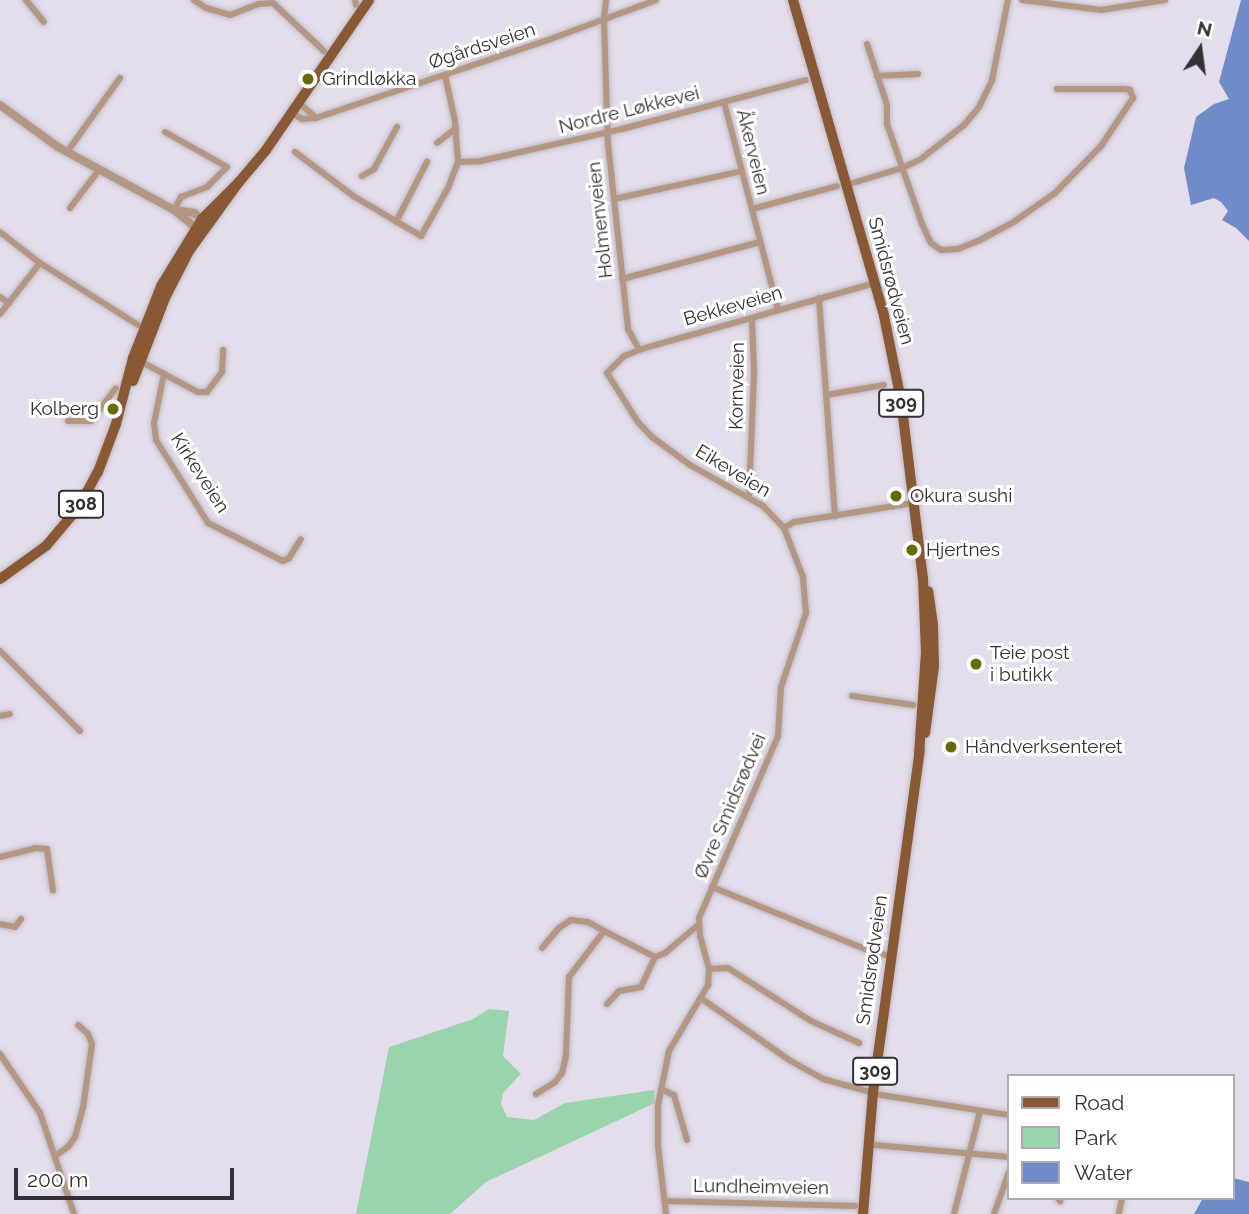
<!DOCTYPE html>
<html>
<head>
<meta charset="utf-8">
<style>
	body { margin:0 }
	#map { position:relative; width:1249px; height:1214px; overflow:hidden; background:#e4ddeb; font-family:Raleway,sans-serif }
	div>[style] { position:absolute }
	.green>* { inset:0; background:#99d4ad }
	.water>* { inset:0; background:#6f8cc9 }
	.roads { filter:drop-shadow(0 0 2px #c1bbc7) drop-shadow(0 0 2px #c1bbc7) }
	.minor>* { height:6px; margin:-3px; padding:0 3px; transform-origin:3px; border-radius:3px; background:#b39783 }
	.tertiary>* { height:8px; margin:-4px; padding:0 4px; transform-origin:4px; border-radius:4px; background:#b39783 }
	.primary>* { height:10px; margin:-5px; padding:0 5px; transform-origin:5px; border-radius:5px; background:#895834 }
	.dots>* { width:19px; height:19px; translate:-50% -50%; box-sizing:border-box; border:4px solid #fff; border-radius:50% }
	span { translate:-50% -50%; white-space:nowrap; text-align:center; line-height:1.15; -webkit-text-stroke:6px #fff; paint-order:stroke }
	.shield-label span { padding:2px 5px; background:#fff; border:2px solid; border-radius:5px; -webkit-text-stroke-width:0 }
	.shield-label { font-size:18px; color:#333136; font-weight:700 }
	.street-label { font-size:19px; color:#333136 }
	.poi-label { font-size:19px; color:#333136 }
	.left { translate:0 -50%; text-align:left }
	.right { translate:-100% -50%; text-align:right }
	.legend { position:absolute; left:1007px; top:1074px; width:228px; height:126px; box-sizing:border-box; background:#fff; border:2px solid #adadaf; margin:0; padding:9px 12px; list-style:none; font-size:21px; color:#333136 }
	.legend li { display:flex; align-items:center; gap:14px; height:35px }
	.legend b { width:35px; border:2px solid #adadaf }
	.north { position:absolute; left:1165px; top:14px; width:70px; height:70px; -webkit-text-stroke:5px #fff; paint-order:stroke; rotate:13deg; font-size:19px; font-weight:700; line-height:28px; text-align:center; color:#333136 }
	.north::after { content:''; display:block; margin:auto; width:24px; height:32px; background:#333136; clip-path:polygon(50% 0,100% 100%,50% 72%,0 100%) }
	.scale { position:absolute; left:14px; top:1168px; width:220px; height:32px; box-sizing:border-box; border:4px solid #333136; border-top:0; padding-left:9px; font-size:21px; line-height:24px; white-space:nowrap; color:#333136; -webkit-text-stroke:5px #fff; paint-order:stroke }
</style>
</head>
<body>
<div id="map">
	<div class="green">
		<div style="clip-path:polygon(489px 1009px,509px 1011px,503px 1056px,521px 1074px,503px 1093px,501px 1104px,507px 1117px,534px 1120px,565px 1103px,654px 1090px,655px 1103px,486px 1182px,450px 1214px,356px 1214px,389px 1047px,473px 1019px)"></div>
	</div>
	<div class="water">
		<div style="clip-path:polygon(1241px 0,1249px 0,1249px 241px,1236px 228px,1222px 220px,1228px 211px,1221px 202px,1214px 198px,1191px 205px,1184px 168px,1196px 117px,1214px 104px,1229px 99px,1219px 82px)"></div>
		<div style="clip-path:polygon(1233px 1178px,1249px 1182px,1249px 1214px,1194px 1214px,1203px 1198px,1233px 1198px)"></div>
	</div>
	<div class="roads">
		<div class="minor">
			<div style="left:26px;top:0;width:28px;rotate:51deg"></div>
			<div style="left:194px;top:0;width:14px;rotate:34deg"></div>
			<div style="left:206px;top:8px;width:25px;rotate:16deg"></div>
			<div style="left:230px;top:15px;width:30px;rotate:-21deg"></div>
			<div style="left:258px;top:4px;width:15px;rotate:-4deg"></div>
			<div style="left:273px;top:3px;width:70px;rotate:43.3deg"></div>
			<div style="left:355px;top:0;width:5px;rotate:79deg"></div>
			<div style="left:606px;top:0;width:20px;rotate:96deg"></div>
			<div style="left:604px;top:20px;width:124px;rotate:88.2deg"></div>
			<div style="left:608px;top:144px;width:186px;rotate:83.8deg"></div>
			<div style="left:628px;top:329px;width:24px;rotate:62deg"></div>
			<div style="left:1022px;top:0;width:80px;rotate:7.2deg"></div>
			<div style="left:1101px;top:10px;width:65px;rotate:-8.9deg"></div>
			<div style="left:867px;top:44px;width:64px;rotate:71.8deg"></div>
			<div style="left:887px;top:105px;width:19px;rotate:90deg"></div>
			<div style="left:887px;top:124px;width:106px;rotate:70.7deg"></div>
			<div style="left:922px;top:224px;width:21px;rotate:65deg"></div>
			<div style="left:931px;top:243px;width:12px;rotate:35deg"></div>
			<div style="left:941px;top:250px;width:17px;rotate:-3deg"></div>
			<div style="left:958px;top:249px;width:24px;rotate:-22deg"></div>
			<div style="left:980px;top:240px;width:40px;rotate:-28deg"></div>
			<div style="left:1015px;top:221px;width:49px;rotate:-35deg"></div>
			<div style="left:1055px;top:193px;width:66px;rotate:-45.6deg"></div>
			<div style="left:1101px;top:146px;width:58px;rotate:-56.3deg"></div>
			<div style="left:1133px;top:98px;width:9px;rotate:-111deg"></div>
			<div style="left:1130px;top:90px;width:6px;rotate:-171deg"></div>
			<div style="left:1124px;top:89px;width:67px;rotate:180deg"></div>
			<div style="left:877px;top:76px;width:41px;rotate:-2.8deg"></div>
			<div style="left:724px;top:102px;width:215px;rotate:75.4deg"></div>
			<div style="left:299px;top:103px;width:23px;rotate:41deg"></div>
			<div style="left:292px;top:113px;width:12px;rotate:31deg"></div>
			<div style="left:302px;top:119px;width:14px;rotate:-4deg"></div>
			<div style="left:316px;top:118px;width:245px;rotate:-18.6deg"></div>
			<div style="left:548px;top:40px;width:115px;rotate:-20.3deg"></div>
			<div style="left:165px;top:132px;width:71px;rotate:29.4deg"></div>
			<div style="left:227px;top:167px;width:28px;rotate:135deg"></div>
			<div style="left:207px;top:187px;width:28px;rotate:159deg"></div>
			<div style="left:181px;top:197px;width:15px;rotate:118deg"></div>
			<div style="left:437px;top:143px;width:24px;rotate:-38deg"></div>
			<div style="left:67px;top:152px;width:91px;rotate:-54.4deg"></div>
			<div style="left:295px;top:152px;width:75px;rotate:36.9deg"></div>
			<div style="left:355px;top:197px;width:77px;rotate:30.6deg"></div>
			<div style="left:421px;top:236px;width:55px;rotate:-60.6deg"></div>
			<div style="left:448px;top:188px;width:28px;rotate:-69deg"></div>
			<div style="left:458px;top:162px;width:41px;rotate:-94.2deg"></div>
			<div style="left:455px;top:121px;width:47px;rotate:-102.3deg"></div>
			<div style="left:458px;top:162px;width:23px;rotate:-2deg"></div>
			<div style="left:481px;top:161px;width:145px;rotate:-12.8deg"></div>
			<div style="left:622px;top:129px;width:190px;rotate:-14.9deg"></div>
			<div style="left:362px;top:176px;width:14px;rotate:-30deg"></div>
			<div style="left:374px;top:169px;width:48px;rotate:-61.3deg"></div>
			<div style="left:846px;top:185px;width:59px;rotate:-16.9deg"></div>
			<div style="left:902px;top:168px;width:21px;rotate:-25deg"></div>
			<div style="left:921px;top:159px;width:55px;rotate:-38.3deg"></div>
			<div style="left:964px;top:125px;width:23px;rotate:-50deg"></div>
			<div style="left:979px;top:107px;width:30px;rotate:-64deg"></div>
			<div style="left:992px;top:80px;width:82px;rotate:-78.7deg"></div>
			<div style="left:614px;top:199px;width:131px;rotate:-12.3deg"></div>
			<div style="left:70px;top:208px;width:48px;rotate:-52.7deg"></div>
			<div style="left:752px;top:209px;width:88px;rotate:-15.1deg"></div>
			<div style="left:396px;top:222px;width:68px;rotate:-62.7deg"></div>
			<div style="left:0;top:232px;width:51px;rotate:37.8deg"></div>
			<div style="left:40px;top:263px;width:116px;rotate:32.3deg"></div>
			<div style="left:622px;top:279px;width:143px;rotate:-15deg"></div>
			<div style="left:875px;top:283px;width:245px;rotate:164.2deg"></div>
			<div style="left:639px;top:350px;width:16px;rotate:158deg"></div>
			<div style="left:624px;top:356px;width:24px;rotate:135deg"></div>
			<div style="left:607px;top:373px;width:58px;rotate:57.7deg"></div>
			<div style="left:638px;top:422px;width:21px;rotate:47deg"></div>
			<div style="left:652px;top:437px;width:47px;rotate:36.4deg"></div>
			<div style="left:690px;top:465px;width:84px;rotate:29.3deg"></div>
			<div style="left:763px;top:506px;width:30px;rotate:46deg"></div>
			<div style="left:784px;top:528px;width:12px;rotate:-31deg"></div>
			<div style="left:794px;top:522px;width:121px;rotate:-9deg"></div>
			<div style="left:0;top:297px;width:11px;rotate:34deg"></div>
			<div style="left:819px;top:298px;width:219px;rotate:85.8deg"></div>
			<div style="left:0;top:314px;width:65px;rotate:-51.9deg"></div>
			<div style="left:138px;top:360px;width:30px;rotate:28deg"></div>
			<div style="left:164px;top:374px;width:50px;rotate:101.5deg"></div>
			<div style="left:154px;top:423px;width:17px;rotate:83deg"></div>
			<div style="left:156px;top:440px;width:98px;rotate:57.9deg"></div>
			<div style="left:208px;top:523px;width:84px;rotate:26.9deg"></div>
			<div style="left:283px;top:561px;width:7px;rotate:-27deg"></div>
			<div style="left:289px;top:558px;width:22px;rotate:-58deg"></div>
			<div style="left:164px;top:374px;width:38px;rotate:28deg"></div>
			<div style="left:198px;top:392px;width:9px"></div>
			<div style="left:207px;top:392px;width:25px;rotate:-53deg"></div>
			<div style="left:222px;top:372px;width:22px;rotate:-87deg"></div>
			<div style="left:826px;top:395px;width:59px;rotate:-9.8deg"></div>
			<div style="left:68px;top:421px;width:23px"></div>
			<div style="left:91px;top:421px;width:41px;rotate:-52.9deg"></div>
			<div style="left:749px;top:497px;width:126px;rotate:-87.7deg"></div>
			<div style="left:754px;top:371px;width:53px;rotate:-92.2deg"></div>
			<div style="left:0;top:651px;width:113px;rotate:45deg"></div>
			<div style="left:852px;top:696px;width:62px;rotate:8.4deg"></div>
			<div style="left:0;top:716px;width:10px;rotate:-11deg"></div>
			<div style="left:0;top:857px;width:36px;rotate:-14deg"></div>
			<div style="left:35px;top:848px;width:12px;rotate:5deg"></div>
			<div style="left:47px;top:849px;width:42px;rotate:81.9deg"></div>
			<div style="left:712px;top:887px;width:173px;rotate:22.1deg"></div>
			<div style="left:872px;top:952px;width:19px;rotate:12deg"></div>
			<div style="left:0;top:924px;width:15px;rotate:11deg"></div>
			<div style="left:15px;top:927px;width:10px;rotate:-53deg"></div>
			<div style="left:542px;top:948px;width:26px;rotate:-50deg"></div>
			<div style="left:559px;top:928px;width:14px;rotate:-34deg"></div>
			<div style="left:571px;top:920px;width:17px;rotate:7deg"></div>
			<div style="left:588px;top:922px;width:18px;rotate:29deg"></div>
			<div style="left:709px;top:969px;width:19px;rotate:-3deg"></div>
			<div style="left:728px;top:968px;width:98px;rotate:32.6deg"></div>
			<div style="left:811px;top:1021px;width:53px;rotate:24.6deg"></div>
			<div style="left:702px;top:999px;width:106px;rotate:35deg"></div>
			<div style="left:789px;top:1060px;width:39px;rotate:29deg"></div>
			<div style="left:823px;top:1079px;width:60px;rotate:15.4deg"></div>
			<div style="left:881px;top:1095px;width:130px;rotate:8.9deg"></div>
			<div style="left:607px;top:1004px;width:18px;rotate:-47deg"></div>
			<div style="left:619px;top:991px;width:22px;rotate:-10deg"></div>
			<div style="left:641px;top:987px;width:33px;rotate:-65deg"></div>
			<div style="left:0;top:1054px;width:71px;rotate:55.9deg"></div>
			<div style="left:40px;top:1113px;width:107px;rotate:71.4deg"></div>
			<div style="left:661px;top:1089px;width:14px;rotate:25deg"></div>
			<div style="left:674px;top:1095px;width:47px;rotate:73.9deg"></div>
			<div style="left:536px;top:1094px;width:22px;rotate:-32deg"></div>
			<div style="left:555px;top:1082px;width:11px;rotate:-52deg"></div>
			<div style="left:562px;top:1073px;width:18px;rotate:-77deg"></div>
			<div style="left:566px;top:1055px;width:78px;rotate:-87.8deg"></div>
			<div style="left:569px;top:977px;width:58px;rotate:-52.7deg"></div>
			<div style="left:604px;top:931px;width:57px;rotate:27deg"></div>
			<div style="left:655px;top:957px;width:11px;rotate:-22deg"></div>
			<div style="left:665px;top:953px;width:43px;rotate:-40.3deg"></div>
			<div style="left:874px;top:1145px;width:136px;rotate:5.1deg"></div>
			<div style="left:55px;top:1156px;width:16px;rotate:-35deg"></div>
			<div style="left:68px;top:1147px;width:12px;rotate:-55deg"></div>
			<div style="left:75px;top:1137px;width:30px;rotate:-75deg"></div>
			<div style="left:83px;top:1108px;width:65px;rotate:-82deg"></div>
			<div style="left:92px;top:1044px;width:11px;rotate:-112deg"></div>
			<div style="left:88px;top:1034px;width:13px;rotate:-138deg"></div>
			<div style="left:1058px;top:1198px;width:4px;rotate:56deg"></div>
			<div style="left:666px;top:1201px;width:189px;rotate:1.5deg"></div>
			<div style="left:1119px;top:1213px;width:15px;rotate:-79deg"></div>
			<div style="left:666px;top:1214px;width:68px;rotate:-96.7deg"></div>
			<div style="left:658px;top:1146px;width:41px;rotate:-90deg"></div>
			<div style="left:658px;top:1105px;width:55px;rotate:-78.5deg"></div>
			<div style="left:669px;top:1051px;width:77px;rotate:-59.4deg"></div>
			<div style="left:708px;top:985px;width:16px;rotate:-86deg"></div>
			<div style="left:709px;top:969px;width:34px;rotate:-105deg"></div>
			<div style="left:700px;top:936px;width:18px;rotate:-93deg"></div>
			<div style="left:699px;top:918px;width:198px;rotate:-66.5deg"></div>
			<div style="left:778px;top:736px;width:49px;rotate:-86.5deg"></div>
			<div style="left:781px;top:687px;width:78px;rotate:-71.3deg"></div>
			<div style="left:806px;top:613px;width:36px;rotate:-95deg"></div>
			<div style="left:803px;top:577px;width:53px;rotate:-111.2deg"></div>
			<div style="left:954px;top:1214px;width:106px;rotate:-75.8deg"></div>
			<div style="left:994px;top:1214px;width:45px;rotate:-70.3deg"></div>
		</div>
		<div class="tertiary">
			<div style="left:0;top:105px;width:72px;rotate:35.9deg"></div>
			<div style="left:58px;top:147px;width:132px;rotate:28.5deg"></div>
			<div style="left:174px;top:210px;width:28px;rotate:39deg"></div>
			<div style="left:196px;top:228px;width:9px"></div>
			<div style="left:205px;top:228px;width:9px;rotate:-108deg"></div>
			<div style="left:202px;top:219px;width:10px;rotate:-143deg"></div>
			<div style="left:194px;top:213px;width:20px;rotate:-171deg"></div>
		</div>
		<div class="primary">
			<div style="left:793px;top:0;width:329px;rotate:73.9deg"></div>
			<div style="left:884px;top:316px;width:86px;rotate:78.6deg"></div>
			<div style="left:901px;top:400px;width:179px;rotate:83deg"></div>
			<div style="left:923px;top:578px;width:74px;rotate:87.7deg"></div>
			<div style="left:926px;top:652px;width:102px;rotate:93.9deg"></div>
			<div style="left:133px;top:381px;width:89px;rotate:-68.9deg"></div>
			<div style="left:165px;top:298px;width:53px;rotate:-62.9deg"></div>
			<div style="left:189px;top:251px;width:85px;rotate:-54.1deg"></div>
			<div style="left:239px;top:182px;width:42px;rotate:-49.8deg"></div>
			<div style="left:266px;top:150px;width:182px;rotate:-55.5deg"></div>
			<div style="left:0;top:579px;width:57px;rotate:-35.7deg"></div>
			<div style="left:46px;top:546px;width:51px;rotate:-49.8deg"></div>
			<div style="left:79px;top:507px;width:40px;rotate:-62deg"></div>
			<div style="left:98px;top:472px;width:51px;rotate:-69.4deg"></div>
			<div style="left:116px;top:424px;width:68px;rotate:-75.6deg"></div>
			<div style="left:133px;top:358px;width:77px;rotate:-68.7deg"></div>
			<div style="left:161px;top:286px;width:79px;rotate:-58.5deg"></div>
			<div style="left:202px;top:219px;width:52px;rotate:-45deg"></div>
			<div style="left:925px;top:733px;width:68px;rotate:-82.3deg"></div>
			<div style="left:934px;top:666px;width:41px;rotate:-91.4deg"></div>
			<div style="left:933px;top:625px;width:34px;rotate:-98deg"></div>
			<div style="left:863px;top:1214px;width:122px;rotate:-85.3deg"></div>
			<div style="left:873px;top:1092px;width:345px;rotate:-82.2deg"></div>
		</div>
	</div>
	<div class="dots">
		<div style="left:308px;top:79px;background:#686907"></div>
		<div style="left:113px;top:409px;background:#686907"></div>
		<div style="left:896px;top:496px;background:#686907"></div>
		<div style="left:912px;top:550px;background:#686907"></div>
		<div style="left:976px;top:664px;background:#686907"></div>
		<div style="left:951px;top:747px;background:#686907"></div>
	</div>
	<div class="shield-label">
		<span style="left:901px;top:403px">309</span>
		<span style="left:81px;top:504px">308</span>
		<span style="left:875px;top:1071px">309</span>
	</div>
	<div class="street-label">
		<span style="left:482px;top:46px;rotate:-18deg">Øgårdsveien</span>
		<span style="left:629px;top:110px;rotate:-14deg">Nordre Løkkevei</span>
		<span style="left:753px;top:152px;rotate:76deg">Åkerveien</span>
		<span style="left:600px;top:220px;rotate:-96deg">Holmenveien</span>
		<span style="left:891px;top:281px;rotate:75deg">Smidsrødveien</span>
		<span style="left:733px;top:306px;rotate:-16deg">Bekkeveien</span>
		<span style="left:737px;top:386px;rotate:-89deg">Kornveien</span>
		<span style="left:733px;top:471px;rotate:31deg">Eikeveien</span>
		<span style="left:200px;top:473px;rotate:57deg">Kirkeveien</span>
		<span style="left:730px;top:806px;rotate:-67deg">Øvre Smidsrødvei</span>
		<span style="left:872px;top:960px;rotate:-82deg">Smidsrødveien</span>
		<span style="left:761px;top:1187px;rotate:1deg">Lundheimveien</span>
	</div>
	<div class="poi-label">
		<span class="left" style="left:322px;top:79px">Grindløkka</span>
		<span class="right" style="left:99px;top:409px">Kolberg</span>
		<span class="left" style="left:910px;top:496px">Okura sushi</span>
		<span class="left" style="left:926px;top:550px">Hjertnes</span>
		<span class="left" style="left:990px;top:664px">Teie post<br>i butikk</span>
		<span class="left" style="left:965px;top:747px">Håndverksenteret</span>
	</div>
	<ul class="legend">
	<li><b style="height:9px;background:#895834"></b>Road</li>
	<li><b style="height:19px;background:#99d4ad"></b>Park</li>
	<li><b style="height:19px;background:#6f8cc9"></b>Water</li>
	</ul>
	<div class="north">N</div>
	<div class="scale">200 m</div>
</div>
</body>
</html>
